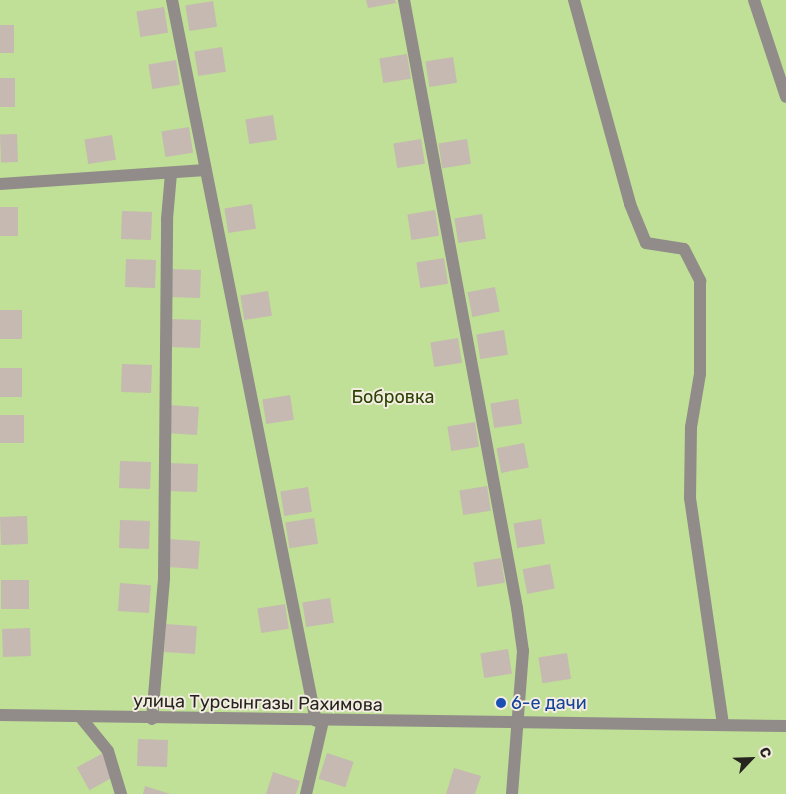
<!DOCTYPE html>
<html>
<head>
<meta charset="utf-8">
<style>
	body { margin:0 }
	#map { position:relative; width:786px; height:794px; overflow:hidden; background:#e6e0d4; font-family:Rubik,sans-serif }
	div>[style] { position:absolute }
	.green>* { inset:0; background:#bfe096; transform-origin:0 0 }
	.building>* { inset:0; background:#c5b9b1; transform-origin:0 0 }
	.minor>* { height:12px; margin:-6px; padding:0 6px; transform-origin:6px; border-radius:6px; background:#918b89 }
	.dots>* { width:14px; height:14px; translate:-50% -50%; box-sizing:border-box; border:2px solid #f3ede1; border-radius:50% }
	span { translate:-50% -50%; white-space:nowrap; text-align:center; line-height:1.15; -webkit-text-stroke:4px #f3ede1; paint-order:stroke }
	.park-label { font-size:18px; color:#2c4303 }
	.street-label { font-size:18px; color:#26241f }
	.transit-label { font-size:18px; color:#164399 }
	.left { translate:0 -50%; text-align:left }
	.north { position:absolute; left:726px; top:734px; width:50px; height:50px; -webkit-text-stroke:4px #f3ede1; paint-order:stroke; rotate:66deg; font-size:14px; font-weight:700; line-height:20px; text-align:center; color:#26241f }
	.north::after { content:''; display:block; margin:auto; width:18px; height:22px; background:#26241f; clip-path:polygon(50% 0,100% 100%,50% 72%,0 100%) }
</style>
</head>
<body>
<div id="map">
	<div class="green">
		<div style="left:0;top:0;width:786px;height:794px"></div>
	</div>
	<div class="building">
		<div style="clip-path:polygon(366px 0,395px 0,396px 3px,368px 8px)"></div>
		<div style="left:213px;top:1px;width:26px;height:28px;rotate:81deg"></div>
		<div style="left:164px;top:7px;width:26px;height:28px;rotate:81deg"></div>
		<div style="left:0;top:25px;width:14px;height:28px"></div>
		<div style="left:222px;top:47px;width:25px;height:28px;rotate:81deg"></div>
		<div style="left:407px;top:54px;width:25px;height:28px;rotate:81deg"></div>
		<div style="left:453px;top:57px;width:26px;height:28px;rotate:81deg"></div>
		<div style="left:176px;top:60px;width:25px;height:28px;rotate:81deg"></div>
		<div style="left:0;top:78px;width:15px;height:29px"></div>
		<div style="left:273px;top:115px;width:25px;height:28px;rotate:81deg"></div>
		<div style="left:189px;top:127px;width:26px;height:28px;rotate:81deg"></div>
		<div style="left:17px;top:134px;width:28px;height:17px;rotate:88deg"></div>
		<div style="left:112px;top:135px;width:25px;height:28px;rotate:81deg"></div>
		<div style="left:421px;top:139px;width:25px;height:28px;rotate:81deg"></div>
		<div style="left:467px;top:139px;width:25px;height:29px;rotate:81deg"></div>
		<div style="left:252px;top:204px;width:25px;height:28px;rotate:81deg"></div>
		<div style="left:0;top:207px;width:18px;height:29px"></div>
		<div style="left:435px;top:210px;width:26px;height:28px;rotate:81deg"></div>
		<div style="left:122px;top:211px;width:30px;height:28px;rotate:2deg"></div>
		<div style="left:482px;top:214px;width:25px;height:28px;rotate:81deg"></div>
		<div style="left:444px;top:258px;width:26px;height:28px;rotate:81deg"></div>
		<div style="left:126px;top:259px;width:30px;height:28px;rotate:2deg"></div>
		<div style="left:170px;top:269px;width:31px;height:28px;rotate:2deg"></div>
		<div style="left:495px;top:287px;width:25px;height:28px;rotate:79deg"></div>
		<div style="left:268px;top:291px;width:25px;height:28px;rotate:81deg"></div>
		<div style="left:0;top:310px;width:22px;height:29px"></div>
		<div style="left:170px;top:319px;width:31px;height:28px;rotate:2deg"></div>
		<div style="left:504px;top:330px;width:25px;height:28px;rotate:81deg"></div>
		<div style="left:458px;top:338px;width:25px;height:28px;rotate:81deg"></div>
		<div style="left:122px;top:364px;width:30px;height:28px;rotate:2deg"></div>
		<div style="left:0;top:368px;width:22px;height:29px"></div>
		<div style="left:290px;top:395px;width:25px;height:28px;rotate:81deg"></div>
		<div style="left:518px;top:399px;width:25px;height:28px;rotate:81deg"></div>
		<div style="left:169px;top:405px;width:30px;height:28px;rotate:4deg"></div>
		<div style="left:0;top:415px;width:24px;height:28px"></div>
		<div style="left:475px;top:422px;width:25px;height:28px;rotate:81deg"></div>
		<div style="left:524px;top:443px;width:25px;height:28px;rotate:79deg"></div>
		<div style="left:120px;top:461px;width:31px;height:27px;rotate:2deg"></div>
		<div style="left:168px;top:463px;width:30px;height:28px;rotate:2deg"></div>
		<div style="left:487px;top:486px;width:25px;height:28px;rotate:81deg"></div>
		<div style="left:308px;top:487px;width:25px;height:28px;rotate:81deg"></div>
		<div style="left:27px;top:516px;width:28px;height:27px;rotate:88deg"></div>
		<div style="left:314px;top:518px;width:26px;height:29px;rotate:81deg"></div>
		<div style="left:541px;top:519px;width:25px;height:28px;rotate:81deg"></div>
		<div style="left:120px;top:520px;width:30px;height:28px;rotate:2deg"></div>
		<div style="left:169px;top:539px;width:31px;height:28px;rotate:4deg"></div>
		<div style="left:501px;top:558px;width:25px;height:28px;rotate:81deg"></div>
		<div style="left:550px;top:564px;width:25px;height:28px;rotate:79deg"></div>
		<div style="left:1px;top:580px;width:28px;height:29px"></div>
		<div style="left:120px;top:583px;width:31px;height:28px;rotate:4deg"></div>
		<div style="left:330px;top:598px;width:25px;height:28px;rotate:81deg"></div>
		<div style="left:285px;top:604px;width:25px;height:28px;rotate:81deg"></div>
		<div style="left:166px;top:624px;width:31px;height:28px;rotate:4deg"></div>
		<div style="left:30px;top:628px;width:28px;height:28px;rotate:88deg"></div>
		<div style="left:508px;top:649px;width:25px;height:28px;rotate:81deg"></div>
		<div style="left:567px;top:653px;width:26px;height:29px;rotate:81deg"></div>
		<div style="left:138px;top:739px;width:30px;height:27px;rotate:2deg"></div>
		<div style="left:103px;top:753px;width:26px;height:30px;rotate:61deg"></div>
		<div style="left:327px;top:753px;width:28px;height:27px;rotate:18deg"></div>
		<div style="clip-path:polygon(454px 768px,481px 776px,475px 794px,446px 794px)"></div>
		<div style="clip-path:polygon(273px 772px,300px 781px,296px 794px,266px 794px)"></div>
		<div style="clip-path:polygon(145px 786px,170px 794px,143px 794px)"></div>
	</div>
	<div class="minor">
		<div style="left:172px;top:0;width:735px;rotate:78.71deg"></div>
		<div style="left:404px;top:0;width:618px;rotate:79.47deg"></div>
		<div style="left:517px;top:608px;width:43px;rotate:82.1deg"></div>
		<div style="left:523px;top:651px;width:143px;rotate:94.4deg"></div>
		<div style="left:574px;top:0;width:212px;rotate:74.6deg"></div>
		<div style="left:630px;top:204px;width:42px;rotate:67.7deg"></div>
		<div style="left:646px;top:243px;width:38px;rotate:9deg"></div>
		<div style="left:684px;top:249px;width:36px;rotate:63deg"></div>
		<div style="left:700px;top:281px;width:93px;rotate:90deg"></div>
		<div style="left:700px;top:374px;width:54px;rotate:99.6deg"></div>
		<div style="left:691px;top:427px;width:71px;rotate:90.8deg"></div>
		<div style="left:690px;top:498px;width:229px;rotate:81.7deg"></div>
		<div style="left:754px;top:0;width:102px;rotate:71.7deg"></div>
		<div style="left:0;top:184px;width:206px;rotate:-3.9deg"></div>
		<div style="left:0;top:715px;width:786px;rotate:0.8deg"></div>
		<div style="left:82px;top:719px;width:41px;rotate:50.9deg"></div>
		<div style="left:108px;top:751px;width:45px;rotate:73.2deg"></div>
		<div style="left:152px;top:719px;width:142px;rotate:-85.1deg"></div>
		<div style="left:164px;top:578px;width:359px;rotate:-89.5deg"></div>
		<div style="left:167px;top:219px;width:46px;rotate:-85deg"></div>
		<div style="left:306px;top:794px;width:75px;rotate:-76.9deg"></div>
	</div>
	<div class="dots">
		<div style="left:501px;top:703px;background:#1a4fb4"></div>
	</div>
	<div class="park-label">
		<span style="left:393px;top:397px">Бобровка</span>
	</div>
	<div class="street-label">
		<span style="left:258px;top:703px;rotate:1deg">улица Турсынгазы Рахимова</span>
	</div>
	<div class="transit-label">
		<span class="left" style="left:511px;top:703px">6-е дачи</span>
	</div>
	<div class="north">С</div>
</div>
</body>
</html>
